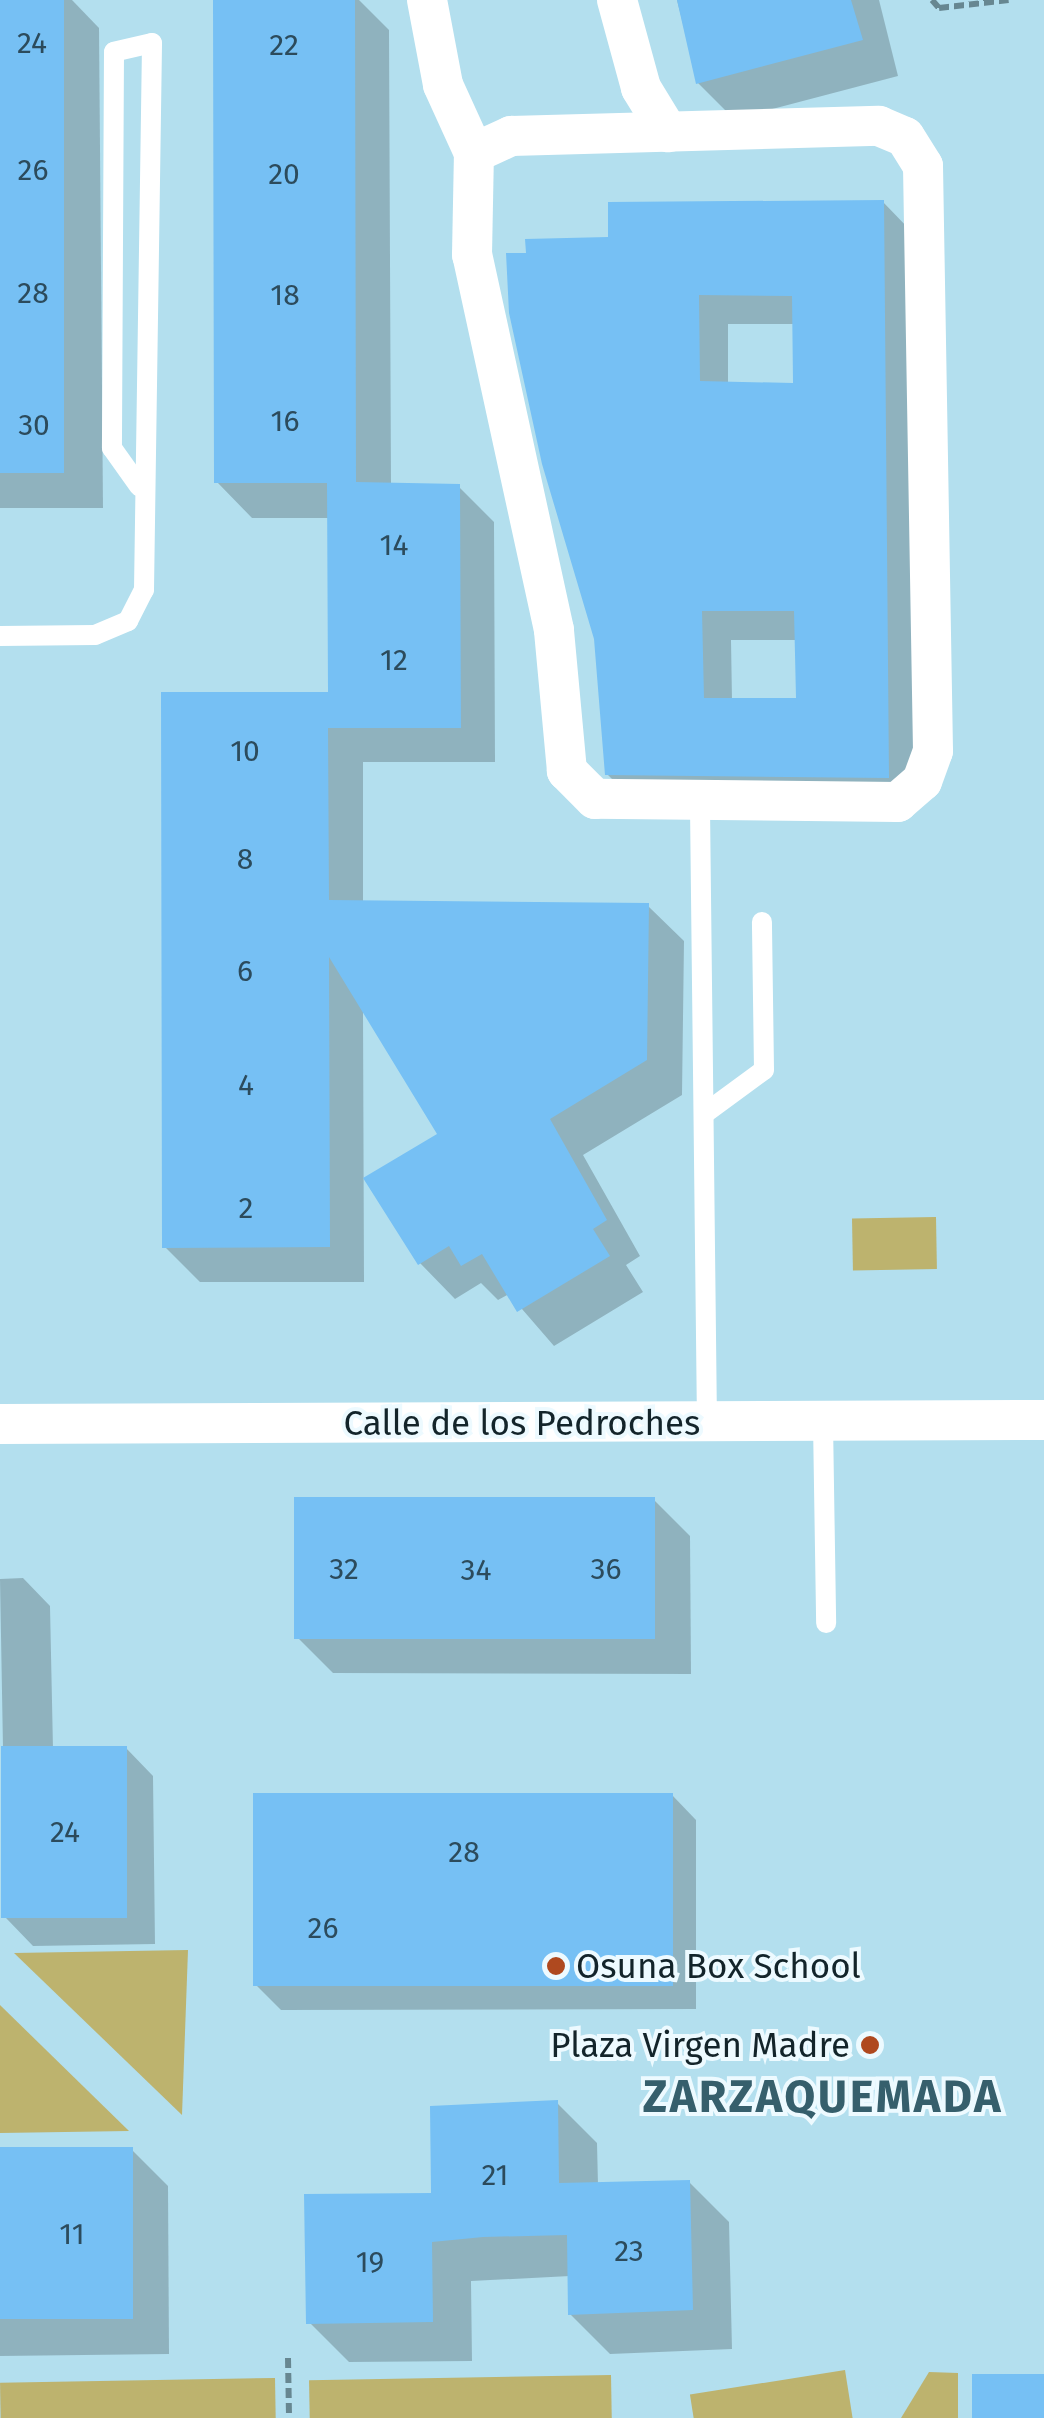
<!DOCTYPE html>
<html>
<head>
<meta charset="utf-8">
<style>
	body { margin:0 }
	#map { position:relative; width:1044px; height:2418px; overflow:hidden; background:#b3dfee; font-family:"Fira Sans",sans-serif }
	div>[style] { position:absolute }
	.green>* { inset:0; background:#bdb36e; transform-origin:0 0 }
	.shadow>* { inset:0; background:#0003 }
	.building>* { inset:0; background:#76c0f4; transform-origin:0 0 }
	.path>* { height:6px; margin-top:-3px; transform-origin:0; background:repeating-linear-gradient(90deg,#678791 0 10px,transparent 0 15px) }
	.lane>* { height:20px; margin:-10px; padding:0 10px; transform-origin:10px; border-radius:10px; background:#fff }
	.street>* { height:40px; margin:-20px; padding:0 20px; transform-origin:20px; border-radius:20px; background:#fff }
	.dots>* { width:28px; height:28px; translate:-50% -50%; box-sizing:border-box; border:5px solid #edfaff; border-radius:50% }
	span { translate:-50% -50%; white-space:nowrap; text-align:center; line-height:1.15; -webkit-text-stroke:8px #edfaff; paint-order:stroke }
	.number-label { font-size:30px; color:#2c4b5c }
	.number-label span { -webkit-text-stroke-width:0 }
	.street-label { font-size:35px; color:#13242a }
	.poi-label { font-size:35px; color:#13242a }
	.left { translate:0 -50%; text-align:left }
	.right { translate:-100% -50%; text-align:right }
	.district-label { font-size:45px; color:#365f6c; font-weight:700; letter-spacing:2.5px }
</style>
</head>
<body>
<div id="map">
	<div class="green">
		<div style="left:936px;top:1217px;width:52px;height:84px;rotate:89deg"></div>
		<div style="clip-path:polygon(188px 1950px,182px 2115px,14px 1953px)"></div>
		<div style="clip-path:polygon(0 2005px,129px 2131px,0 2133px)"></div>
		<div style="left:845px;top:2370px;width:49px;height:157px;rotate:81deg"></div>
		<div style="clip-path:polygon(929px 2372px,958px 2373px,958px 2418px,901px 2418px)"></div>
		<div style="left:611px;top:2375px;width:43px;height:302px;rotate:89deg"></div>
		<div style="left:275px;top:2378px;width:40px;height:275px;rotate:89deg"></div>
	</div>
	<div class="shadow">
		<div style="clip-path:polygon(0 0,72px 0,99px 28px,103px 508px,0 508px)"></div>
		<div style="clip-path:polygon(215px 0,359px 0,389px 30px,391px 486px,459px 487px,494px 522px,495px 762px,363px 762px,363px 903px,648px 906px,684px 941px,682px 1095px,583px 1155px,640px 1256px,626px 1265px,643px 1292px,554px 1346px,509px 1294px,498px 1300px,481px 1283px,455px 1299px,420px 1263px,440px 1135px,363px 1009px,364px 1282px,200px 1282px,165px 1247px,330px 694px,330px 518px,252px 518px,217px 482px)"></div>
		<div style="clip-path:polygon(677px 0,879px 0,898px 76px,734px 119px,698px 83px)"></div>
		<div style="clip-path:polygon(evenodd,883px 202px,912px 232px,917px 807px,637px 804px,607px 774px,596px 638px,528px 255px,883px 202px,728px 324px,795px 324px,796px 386px,728px 384px,728px 324px,883px 202px,731px 640px,797px 640px,799px 700px,732px 700px,731px 640px)"></div>
		<div style="clip-path:polygon(654px 1500px,690px 1536px,691px 1674px,333px 1673px,297px 1637px)"></div>
		<div style="clip-path:polygon(23px 1578px,50px 1606px,53px 1749px,126px 1748px,153px 1776px,155px 1944px,33px 1946px,6px 1918px,0 1579px)"></div>
		<div style="clip-path:polygon(672px 1795px,696px 1820px,696px 2009px,281px 2010px,256px 1985px)"></div>
		<div style="clip-path:polygon(557px 2103px,597px 2143px,598px 2185px,689px 2182px,729px 2222px,732px 2349px,610px 2354px,570px 2314px,570px 2276px,471px 2281px,472px 2361px,349px 2362px,309px 2322px,434px 2195px)"></div>
		<div style="clip-path:polygon(132px 2150px,168px 2186px,169px 2354px,0 2356px,0 2151px)"></div>
	</div>
	<div class="building">
		<div style="left:0;top:0;width:64px;height:473px"></div>
		<div style="clip-path:polygon(213px 0,355px 0,356px 482px,460px 484px,461px 728px,328px 728px,329px 900px,649px 903px,647px 1060px,550px 1119px,607px 1220px,593px 1229px,610px 1256px,517px 1312px,482px 1254px,461px 1266px,449px 1246px,418px 1265px,363px 1178px,437px 1134px,329px 957px,330px 1247px,162px 1248px,161px 692px,328px 692px,327px 483px,214px 483px)"></div>
		<div style="clip-path:polygon(677px 0,851px 0,863px 40px,696px 84px)"></div>
		<div style="clip-path:polygon(evenodd,884px 200px,889px 778px,605px 775px,594px 639px,542px 464px,509px 313px,506px 253px,526px 253px,525px 239px,608px 237px,608px 202px,884px 200px,699px 295px,792px 296px,793px 383px,700px 381px,699px 295px,884px 200px,702px 611px,794px 611px,796px 698px,704px 698px,702px 611px)"></div>
		<div style="left:655px;top:1497px;width:142px;height:361px;rotate:90deg"></div>
		<div style="left:127px;top:1746px;width:172px;height:126px;rotate:90deg"></div>
		<div style="left:253px;top:1793px;width:420px;height:193px"></div>
		<div style="clip-path:polygon(558px 2100px,559px 2183px,690px 2180px,693px 2310px,568px 2315px,567px 2235px,483px 2237px,432px 2242px,433px 2322px,306px 2324px,304px 2194px,431px 2193px,430px 2106px)"></div>
		<div style="left:133px;top:2147px;width:172px;height:133px;rotate:90deg"></div>
		<div style="left:972px;top:2374px;width:72px;height:44px"></div>
	</div>
	<div class="path">
		<div style="left:932px;top:0;width:11px;rotate:49deg"></div>
		<div style="left:939px;top:8px;width:70px;rotate:-6.5deg"></div>
		<div style="left:288px;top:2358px;width:60px;rotate:89deg"></div>
	</div>
	<div class="lane">
		<div style="left:0;top:636px;width:95px;rotate:-0.6deg"></div>
		<div style="left:95px;top:635px;width:36px;rotate:-23deg"></div>
		<div style="left:128px;top:621px;width:35px;rotate:-63deg"></div>
		<div style="left:144px;top:590px;width:547px;rotate:-89.16deg"></div>
		<div style="left:152px;top:43px;width:39px;rotate:167deg"></div>
		<div style="left:114px;top:52px;width:396px;rotate:90.3deg"></div>
		<div style="left:112px;top:448px;width:47px;rotate:54.6deg"></div>
		<div style="left:700px;top:807px;width:616px;rotate:89.35deg"></div>
		<div style="left:704px;top:1114px;width:74px;rotate:-36.3deg"></div>
		<div style="left:764px;top:1070px;width:148px;rotate:-90.8deg"></div>
		<div style="left:823px;top:1422px;width:201px;rotate:89.1deg"></div>
	</div>
	<div class="street">
		<div style="left:427px;top:0;width:86px;rotate:79.3deg"></div>
		<div style="left:443px;top:85px;width:75px;rotate:65.5deg"></div>
		<div style="left:617px;top:0;width:91px;rotate:74.7deg"></div>
		<div style="left:641px;top:88px;width:52px;rotate:58.5deg"></div>
		<div style="left:879px;top:126px;width:28px;rotate:23deg"></div>
		<div style="left:905px;top:137px;width:34px;rotate:58deg"></div>
		<div style="left:923px;top:166px;width:585px;rotate:89.02deg"></div>
		<div style="left:933px;top:751px;width:32px;rotate:110deg"></div>
		<div style="left:922px;top:781px;width:32px;rotate:139deg"></div>
		<div style="left:898px;top:802px;width:303px;rotate:-179.4deg"></div>
		<div style="left:595px;top:799px;width:40px;rotate:-135deg"></div>
		<div style="left:567px;top:771px;width:142px;rotate:-95.3deg"></div>
		<div style="left:554px;top:630px;width:384px;rotate:-102.3deg"></div>
		<div style="left:472px;top:255px;width:102px;rotate:-88.9deg"></div>
		<div style="left:474px;top:153px;width:41px;rotate:-24.7deg"></div>
		<div style="left:511px;top:136px;width:368px;rotate:-1.6deg"></div>
		<div style="left:0;top:1424px;width:1044px;rotate:-0.22deg"></div>
	</div>
	<div class="dots">
		<div style="left:556px;top:1966px;background:#af491f"></div>
		<div style="left:870px;top:2045px;background:#af491f"></div>
	</div>
	<div class="number-label">
		<span style="left:32px;top:43px">24</span>
		<span style="left:284px;top:45px">22</span>
		<span style="left:33px;top:170px">26</span>
		<span style="left:284px;top:174px">20</span>
		<span style="left:33px;top:293px">28</span>
		<span style="left:285px;top:295px">18</span>
		<span style="left:285px;top:421px">16</span>
		<span style="left:34px;top:425px">30</span>
		<span style="left:394px;top:545px">14</span>
		<span style="left:394px;top:660px">12</span>
		<span style="left:245px;top:751px">10</span>
		<span style="left:245px;top:859px">8</span>
		<span style="left:245px;top:971px">6</span>
		<span style="left:246px;top:1085px">4</span>
		<span style="left:246px;top:1208px">2</span>
		<span style="left:344px;top:1569px">32</span>
		<span style="left:606px;top:1569px">36</span>
		<span style="left:476px;top:1570px">34</span>
		<span style="left:65px;top:1832px">24</span>
		<span style="left:464px;top:1852px">28</span>
		<span style="left:323px;top:1928px">26</span>
		<span style="left:495px;top:2175px">21</span>
		<span style="left:72px;top:2234px">11</span>
		<span style="left:629px;top:2251px">23</span>
		<span style="left:370px;top:2262px">19</span>
	</div>
	<div class="street-label">
		<span style="left:522px;top:1423px">Calle de los Pedroches</span>
	</div>
	<div class="poi-label">
		<span class="left" style="left:576px;top:1966px">Osuna Box School</span>
		<span class="right" style="left:850px;top:2045px">Plaza Virgen Madre</span>
	</div>
	<div class="district-label">
		<span style="left:823px;top:2098px">ZARZAQUEMADA</span>
	</div>
</div>
</body>
</html>
